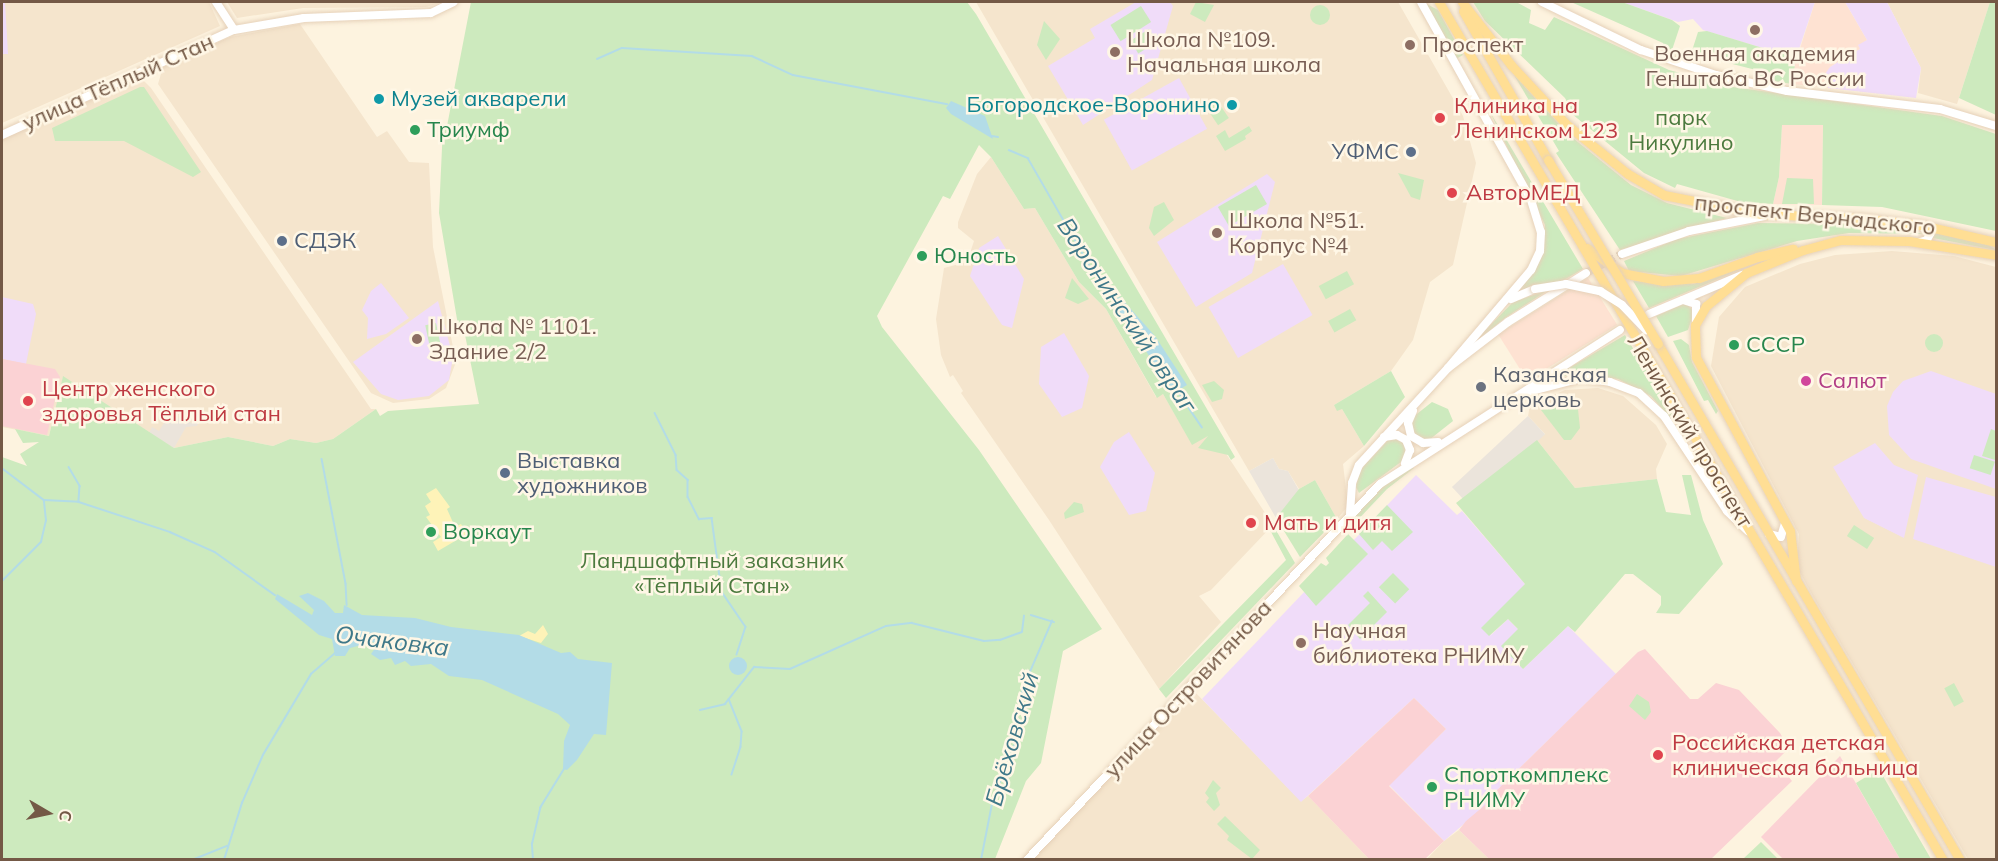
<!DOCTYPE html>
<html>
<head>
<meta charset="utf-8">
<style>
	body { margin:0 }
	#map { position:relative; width:1998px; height:861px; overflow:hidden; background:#fdf3df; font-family:Mulish,sans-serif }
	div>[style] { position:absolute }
	.residential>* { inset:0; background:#f5e5cd }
	.commercial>* { inset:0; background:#fee2d2; transform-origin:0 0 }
	.industrial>* { inset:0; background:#ebe4db; transform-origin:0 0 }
	.education>* { inset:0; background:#f0dcf9; transform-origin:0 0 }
	.medical>* { inset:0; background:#fbd2d4 }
	.green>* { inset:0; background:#cdeabe; transform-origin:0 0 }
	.round { border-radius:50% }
	.sand>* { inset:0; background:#fef3b8 }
	.water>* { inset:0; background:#b3dce7 }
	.stream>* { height:1.5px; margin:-0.75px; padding:0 0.75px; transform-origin:0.75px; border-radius:0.75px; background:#b3dce7 }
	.secondary-tunnel>* { height:8px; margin-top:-4px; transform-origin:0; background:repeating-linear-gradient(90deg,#dbccb9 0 8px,transparent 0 12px) }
	.roads { filter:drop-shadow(0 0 2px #e6d1b9) drop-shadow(0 0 2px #e6d1b9) }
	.secondary>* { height:8px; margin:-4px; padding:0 4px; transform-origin:4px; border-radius:4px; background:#fff }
	.primary>* { height:9px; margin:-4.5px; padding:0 4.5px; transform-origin:4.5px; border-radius:4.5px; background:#ffde94 }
	.bridges { filter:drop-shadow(0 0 2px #e6d1b9) drop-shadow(0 0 2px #e6d1b9) }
	.secondary-bridge>* { height:8px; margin:-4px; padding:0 4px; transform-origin:4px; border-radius:4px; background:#fff }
	.primary-bridge>* { height:9px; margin:-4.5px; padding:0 4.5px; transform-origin:4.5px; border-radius:4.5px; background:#ffde94 }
	.dots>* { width:16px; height:16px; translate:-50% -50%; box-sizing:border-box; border:3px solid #fff7e6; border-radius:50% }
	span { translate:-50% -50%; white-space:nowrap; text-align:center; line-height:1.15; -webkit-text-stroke:5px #fff7e6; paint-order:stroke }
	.education-label { font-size:22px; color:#785e54 }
	.left { translate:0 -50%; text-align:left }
	.street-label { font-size:22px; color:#745946 }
	.culture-label { font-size:22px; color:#0d838f }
	.right { translate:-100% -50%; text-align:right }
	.health-label { font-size:22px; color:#be3a42 }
	.park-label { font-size:22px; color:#4c7a3e }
	.leisure-label { font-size:22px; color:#27864d }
	.service-label { font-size:22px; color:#4e5e75 }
	.worship-label { font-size:22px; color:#5b616d }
	.hotel-label { font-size:22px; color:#b23c85 }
	.water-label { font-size:24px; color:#3f7889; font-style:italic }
	.frame { position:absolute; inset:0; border:3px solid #745946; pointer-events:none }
	.north { position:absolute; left:18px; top:783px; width:60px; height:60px; -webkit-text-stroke:4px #fff7e6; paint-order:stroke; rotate:99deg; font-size:16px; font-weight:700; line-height:24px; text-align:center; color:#745946 }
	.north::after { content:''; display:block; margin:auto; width:21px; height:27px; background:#745946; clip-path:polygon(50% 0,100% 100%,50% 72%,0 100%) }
</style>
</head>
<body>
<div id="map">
	<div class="residential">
		<div style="clip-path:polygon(2px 2px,209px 2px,220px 26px,2px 123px)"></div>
		<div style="clip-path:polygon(227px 2px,443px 2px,426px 7px,303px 8px,237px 18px)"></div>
		<div style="clip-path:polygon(976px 2px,1398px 2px,1463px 116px,1476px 163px,1453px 265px,1430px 282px,1413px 340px,1391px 371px,1334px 405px,1342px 409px,1364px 446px,1343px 464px,1348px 506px,1337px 519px,1315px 480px,1299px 489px,1288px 471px,1279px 469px,1273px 458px,1249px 471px)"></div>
		<div style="clip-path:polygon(1887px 2px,1990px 2px,1957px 104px,1918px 93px,1921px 68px)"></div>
		<div style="clip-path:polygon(300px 24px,377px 137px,387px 131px,409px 162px,429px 163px,433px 247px,456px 362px,446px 388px,429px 399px,393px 403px,371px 393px,158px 84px,163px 67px,230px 37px)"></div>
		<div style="clip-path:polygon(133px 79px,143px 80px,151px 88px,371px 409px,376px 409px,333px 439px,316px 443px,290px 439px,273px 446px,228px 437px,174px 448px,63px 377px,49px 436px,2px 427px,2px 139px)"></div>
		<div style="clip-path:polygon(991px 157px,1024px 209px,1035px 208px,1079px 282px,1106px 309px,1156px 397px,1163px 394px,1192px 444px,1207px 436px,1221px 446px,1273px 525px,1211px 590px,1199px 596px,1221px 622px,1159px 689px,1049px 520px,961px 393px,963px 391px,953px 375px,950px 377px,941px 355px,936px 319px,944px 268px,967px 262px,974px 241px,958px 228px,958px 222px,977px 174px)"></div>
		<div style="clip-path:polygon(1892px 251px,1954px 256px,1996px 267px,1996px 859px,1968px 859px,1814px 598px,1797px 567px,1799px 534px,1711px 366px,1719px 317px,1745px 287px,1800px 264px,1835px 255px)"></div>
		<div style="clip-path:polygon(1598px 388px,1623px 396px,1656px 425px,1667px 444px,1656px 469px,1657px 479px,1575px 488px,1537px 440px,1545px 434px,1528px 416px,1530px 405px,1565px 390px)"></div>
		<div style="clip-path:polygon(1192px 689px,1301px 801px,1308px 796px,1369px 859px,1031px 860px)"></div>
		<div style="clip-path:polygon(1459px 830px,1489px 859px,1426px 860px,1444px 841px)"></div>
	</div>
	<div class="commercial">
		<div style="clip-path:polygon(1815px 2px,1845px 2px,1867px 40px,1860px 49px,1830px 67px,1828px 88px,1792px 84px,1790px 79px)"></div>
		<div style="clip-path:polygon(1782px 125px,1823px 125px,1822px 205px,1773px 204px,1779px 177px)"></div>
		<div style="left:1588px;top:278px;width:55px;height:106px;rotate:58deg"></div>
	</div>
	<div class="industrial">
		<div style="clip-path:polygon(169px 415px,192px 423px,196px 416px,202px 415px,197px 426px,186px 427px,174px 448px,149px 433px,152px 427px,159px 431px)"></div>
		<div style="left:1528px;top:416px;width:25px;height:104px;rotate:47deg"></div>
		<div style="clip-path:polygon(1273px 458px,1279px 469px,1288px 471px,1300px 492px,1276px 518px,1249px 471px)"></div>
	</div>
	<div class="education">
		<div style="clip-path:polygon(2px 2px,5px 2px,8px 54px,2px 54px)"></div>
		<div style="clip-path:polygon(1136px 2px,1170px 2px,1173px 6px,1152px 80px,1083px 125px,1048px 66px,1095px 38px,1090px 29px)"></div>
		<div style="clip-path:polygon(1622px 2px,1815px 2px,1796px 58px,1703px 30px,1693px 19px,1678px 22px)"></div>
		<div style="clip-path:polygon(1845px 2px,1887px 2px,1921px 68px,1916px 98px,1828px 88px,1825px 74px,1830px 67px,1860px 49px,1858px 45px,1867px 40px)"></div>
		<div style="left:1179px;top:78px;width:58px;height:86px;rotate:61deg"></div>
		<div style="clip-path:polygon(1267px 174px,1275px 182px,1252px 273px,1196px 307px,1157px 242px)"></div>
		<div style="clip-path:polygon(998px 236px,1024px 279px,1012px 328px,1002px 325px,970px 276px,979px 248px)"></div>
		<div style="left:1283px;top:264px;width:59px;height:86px;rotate:60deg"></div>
		<div style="clip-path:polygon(381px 283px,409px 318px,386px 334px,367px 339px,368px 318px,362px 310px,371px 291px)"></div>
		<div style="clip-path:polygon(2px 297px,33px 304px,36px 314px,26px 364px,2px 359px)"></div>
		<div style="clip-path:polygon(438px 301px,453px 357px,449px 380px,429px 396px,398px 400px,381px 394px,353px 362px)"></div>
		<div style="clip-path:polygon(1064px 333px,1089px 376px,1082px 408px,1062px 417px,1039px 384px,1041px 347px)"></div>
		<div style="clip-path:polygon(1931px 371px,1996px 394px,1996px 489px,1911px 459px,1889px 435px,1887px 406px,1893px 392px,1903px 381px)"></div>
		<div style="clip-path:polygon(1129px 432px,1155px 473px,1146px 511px,1129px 515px,1100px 467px,1114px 442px)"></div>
		<div style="clip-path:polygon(1875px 443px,1894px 465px,1918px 475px,1904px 538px,1864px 518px,1833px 467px)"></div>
		<div style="clip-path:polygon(1416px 475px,1457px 515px,1462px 511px,1525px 584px,1490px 636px,1508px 619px,1518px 629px,1523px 669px,1568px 626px,1616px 674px,1491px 796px,1492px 800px,1444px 841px,1389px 785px,1446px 729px,1414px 698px,1301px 802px,1202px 699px)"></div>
		<div style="clip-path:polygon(1926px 477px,1996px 497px,1996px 567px,1913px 539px)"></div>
	</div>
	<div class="medical">
		<div style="clip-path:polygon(2px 359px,55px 369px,60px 377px,47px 435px,2px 426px)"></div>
		<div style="clip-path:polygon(1645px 649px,1690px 699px,1698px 699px,1716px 683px,1739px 690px,1780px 733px,1789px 748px,1776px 761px,1792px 781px,1711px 859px,1489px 859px,1459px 830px,1466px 821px,1491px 800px,1491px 796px,1638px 652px)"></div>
		<div style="clip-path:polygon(1414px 698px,1446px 729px,1389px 786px,1444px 841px,1425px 859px,1369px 859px,1308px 796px)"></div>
		<div style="clip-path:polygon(1840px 756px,1900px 859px,1783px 859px,1761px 837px)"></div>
	</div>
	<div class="green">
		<div style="clip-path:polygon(471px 2px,967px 2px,976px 14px,1235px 457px,1231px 460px,1228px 455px,1198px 448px,1208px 436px,1192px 445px,1163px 394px,1157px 398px,1106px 309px,1079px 282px,1035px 208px,1024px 209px,991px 157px,979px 145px,950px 199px,943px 196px,877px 316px,882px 327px,979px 450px,1102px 629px,1063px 651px,1041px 763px,1026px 781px,995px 859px,2px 860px,2px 457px,27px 466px,20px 454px,39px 442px,23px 443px,15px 429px,49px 436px,63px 376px,174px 448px,228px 437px,273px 446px,290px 439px,316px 443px,333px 439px,376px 409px,380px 416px,388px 411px,479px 404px,464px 330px,459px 331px,439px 213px,443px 126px,447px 126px)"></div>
		<div style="clip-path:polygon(1196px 2px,1214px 5px,1205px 22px,1190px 14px)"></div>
		<div style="clip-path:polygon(1423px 2px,1438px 10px,1463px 55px,1456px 59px)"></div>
		<div style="clip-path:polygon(1473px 2px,1516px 2px,1531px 10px,1529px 23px,1545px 30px,1554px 17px,1669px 70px,1733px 87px,1942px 116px,1996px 134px,1996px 231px,1882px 207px,1822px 205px,1823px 125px,1782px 125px,1779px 177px,1773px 204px,1741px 202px,1677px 184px,1675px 188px,1644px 173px,1572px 114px,1565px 98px,1485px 21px)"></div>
		<div style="clip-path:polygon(1571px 2px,1622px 2px,1672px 20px,1680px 26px,1670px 56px,1665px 55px,1663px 43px)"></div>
		<div style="clip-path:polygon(1990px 2px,1996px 2px,1996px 115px,1959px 98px)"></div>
		<div class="round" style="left:1310px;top:5px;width:20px;height:20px"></div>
		<div style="left:1141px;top:6px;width:19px;height:36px;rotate:58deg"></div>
		<div style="clip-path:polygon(1044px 21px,1060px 39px,1046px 60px,1037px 45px)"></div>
		<div style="left:1149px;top:29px;width:15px;height:22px;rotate:58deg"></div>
		<div style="clip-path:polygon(1707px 31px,1796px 58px,1792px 84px,1761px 79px,1756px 70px,1701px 56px,1695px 62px,1689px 60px,1698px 32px)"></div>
		<div style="clip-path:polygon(1514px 75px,1568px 134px,1631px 185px,1667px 203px,1727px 218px,1620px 250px,1556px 153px,1559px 151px)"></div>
		<div style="clip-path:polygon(140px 87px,144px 87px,201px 172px,193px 177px,124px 141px,55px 141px,52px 128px)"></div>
		<div style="left:1216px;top:99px;width:23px;height:13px;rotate:56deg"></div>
		<div style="clip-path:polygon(1490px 112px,1583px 269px,1562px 281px,1520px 290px,1543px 255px,1545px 225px)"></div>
		<div style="clip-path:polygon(1249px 126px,1252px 131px,1245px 136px,1246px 139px,1225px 151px,1216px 136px,1225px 130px,1229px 138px)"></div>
		<div style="clip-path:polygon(1398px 173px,1424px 180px,1420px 200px,1411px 197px)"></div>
		<div style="clip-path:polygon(1787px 178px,1813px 179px,1814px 204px,1782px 204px)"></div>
		<div style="left:1256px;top:185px;width:22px;height:44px;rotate:60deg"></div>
		<div style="clip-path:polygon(1164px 202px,1174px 220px,1154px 236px,1149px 228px,1154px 207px)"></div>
		<div style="clip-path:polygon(1758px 223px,1858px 224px,1926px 234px,1849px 233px,1797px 241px,1681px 276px,1629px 271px,1624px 261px,1677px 239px)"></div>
		<div style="clip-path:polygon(1934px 232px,1987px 244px,1996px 250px,1933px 238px)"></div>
		<div style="clip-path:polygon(1751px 265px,1649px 308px,1633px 281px,1693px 284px)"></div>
		<div style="left:1347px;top:271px;width:15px;height:32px;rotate:62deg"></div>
		<div style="clip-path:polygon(1072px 278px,1089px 299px,1078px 304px,1065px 298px)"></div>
		<div style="clip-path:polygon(1548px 290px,1505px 318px,1468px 348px,1513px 302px)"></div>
		<div style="clip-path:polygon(1686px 303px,1694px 312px,1688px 330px,1668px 337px,1656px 316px)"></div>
		<div style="left:1350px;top:309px;width:13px;height:25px;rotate:61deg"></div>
		<div style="left:436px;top:323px;width:24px;height:11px;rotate:78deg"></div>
		<div class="round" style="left:1925px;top:334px;width:18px;height:18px"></div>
		<div style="clip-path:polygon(1625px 335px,1677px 421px,1674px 423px,1651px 396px,1618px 379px,1578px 374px,1552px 378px)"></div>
		<div style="clip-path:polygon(1681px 339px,1689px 345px,1692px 362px,1718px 411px,1716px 414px,1708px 400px,1704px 401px,1673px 341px)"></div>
		<div style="clip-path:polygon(1391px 371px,1405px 397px,1364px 446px,1342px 409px,1337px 411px,1334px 405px)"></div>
		<div style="clip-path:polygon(1214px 381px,1224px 390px,1222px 399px,1212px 402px,1202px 385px)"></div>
		<div style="clip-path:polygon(1577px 400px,1580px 428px,1571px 440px,1564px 440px,1541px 410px)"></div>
		<div style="clip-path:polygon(1432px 402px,1448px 409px,1453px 421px,1429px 440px,1417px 437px,1411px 426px,1413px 417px)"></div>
		<div style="clip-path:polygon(1991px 429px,1996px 431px,1995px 460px,1982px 456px)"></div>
		<div style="clip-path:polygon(1391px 437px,1406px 444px,1405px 459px,1359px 493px,1356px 487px,1360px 470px)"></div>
		<div style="clip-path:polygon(1537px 440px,1575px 488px,1657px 479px,1666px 512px,1691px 515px,1682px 475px,1691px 475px,1703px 520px,1723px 564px,1679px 614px,1656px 613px,1661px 605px,1661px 596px,1633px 574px,1625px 574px,1575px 632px,1568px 626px,1523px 669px,1501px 646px,1518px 629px,1508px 619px,1489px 636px,1481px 628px,1525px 584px,1456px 503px)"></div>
		<div style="left:1974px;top:455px;width:22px;height:14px;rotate:18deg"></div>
		<div style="clip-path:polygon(1409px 468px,1414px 468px,1387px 489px,1351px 527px,1347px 524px,1387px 483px)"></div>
		<div style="clip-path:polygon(1315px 480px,1337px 519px,1300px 557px,1276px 518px,1299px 489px)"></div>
		<div style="clip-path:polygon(1074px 502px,1082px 504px,1084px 512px,1065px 519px,1064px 513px)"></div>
		<div style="clip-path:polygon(1387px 505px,1413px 532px,1392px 551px,1382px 541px,1373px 550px,1359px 534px)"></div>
		<div style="clip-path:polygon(1273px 525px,1295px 563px,1166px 698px,1159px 689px,1286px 560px,1269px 528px)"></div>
		<div style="left:1854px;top:525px;width:24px;height:13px;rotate:33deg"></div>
		<div style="clip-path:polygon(1348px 534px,1368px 554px,1316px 606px,1299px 586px,1321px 563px,1326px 566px,1329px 563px,1326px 558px)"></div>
		<div style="left:1393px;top:573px;width:23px;height:20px;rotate:45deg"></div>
		<div style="clip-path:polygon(1368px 591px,1387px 612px,1360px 639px,1348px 625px,1370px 603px,1363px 596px)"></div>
		<div style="left:1954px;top:683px;width:21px;height:11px;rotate:62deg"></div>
		<div style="clip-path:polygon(1637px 694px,1649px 702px,1651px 712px,1645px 720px,1629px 706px)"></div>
		<div style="clip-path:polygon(1879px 769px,1895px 797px,1931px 859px,1900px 859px,1856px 783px)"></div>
		<div style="clip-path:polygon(1213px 780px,1221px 788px,1216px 793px,1220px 805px,1214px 811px,1206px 802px,1209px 798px,1205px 793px)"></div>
		<div style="clip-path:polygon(1225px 816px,1260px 850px,1252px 859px,1227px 840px,1229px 836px,1217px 824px)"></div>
		<div style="clip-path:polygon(1761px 842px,1778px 859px,1743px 859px)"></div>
	</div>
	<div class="sand">
		<div style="clip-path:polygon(436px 488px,450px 507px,447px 509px,455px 527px,461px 524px,467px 534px,438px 551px,433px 542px,441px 537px,426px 517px,430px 515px,425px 506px,431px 502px,426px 494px)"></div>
		<div style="clip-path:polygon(543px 625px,548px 634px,541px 643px,519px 636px,528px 631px,535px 634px)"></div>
	</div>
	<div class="water">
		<div style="clip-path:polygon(951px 101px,985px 116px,993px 139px,951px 114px,946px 108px)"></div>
		<div style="clip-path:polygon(1120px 297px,1155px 336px,1187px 385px,1177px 391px,1157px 377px,1152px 360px,1111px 300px)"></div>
		<div style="clip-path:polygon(308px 593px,324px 601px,335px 613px,343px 613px,344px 605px,362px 615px,415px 618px,451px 627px,519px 635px,561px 653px,570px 652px,578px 659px,612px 663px,606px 735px,594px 734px,577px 760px,567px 770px,563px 769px,564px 741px,570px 725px,558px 714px,482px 680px,449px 676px,431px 664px,411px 666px,405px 661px,395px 665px,391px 658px,380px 660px,371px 654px,376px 647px,373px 642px,350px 648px,345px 656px,335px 656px,332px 639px,319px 635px,275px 599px,277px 594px,312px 615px,314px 610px,299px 596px)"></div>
		<div class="round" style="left:729px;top:657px;width:18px;height:18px"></div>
	</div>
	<div class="stream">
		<div style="left:597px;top:59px;width:27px;rotate:-24deg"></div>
		<div style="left:622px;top:48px;width:130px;rotate:3.5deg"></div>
		<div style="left:752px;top:56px;width:45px;rotate:24.9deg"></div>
		<div style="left:793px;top:75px;width:157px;rotate:10.7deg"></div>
		<div style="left:992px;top:136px;width:6px;rotate:9deg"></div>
		<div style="left:1009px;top:150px;width:21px;rotate:23deg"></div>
		<div style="left:1028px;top:158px;width:138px;rotate:60.1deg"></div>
		<div style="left:1097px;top:278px;width:28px;rotate:51deg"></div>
		<div style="left:1177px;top:390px;width:45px;rotate:56deg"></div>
		<div style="left:655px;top:413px;width:47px;rotate:63.4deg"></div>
		<div style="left:676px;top:455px;width:15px;rotate:86deg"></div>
		<div style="left:677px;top:470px;width:15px;rotate:42deg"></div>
		<div style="left:688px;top:480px;width:17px;rotate:90deg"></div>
		<div style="left:688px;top:497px;width:25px;rotate:63deg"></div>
		<div style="left:699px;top:519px;width:13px;rotate:-4deg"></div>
		<div style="left:712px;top:518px;width:75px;rotate:82.3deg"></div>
		<div style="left:722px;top:592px;width:42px;rotate:55.6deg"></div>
		<div style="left:746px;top:627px;width:29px;rotate:108deg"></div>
		<div style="left:322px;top:459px;width:127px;rotate:79.1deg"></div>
		<div style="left:346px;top:584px;width:21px;rotate:87deg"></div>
		<div style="left:69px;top:467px;width:22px;rotate:60deg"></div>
		<div style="left:80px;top:486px;width:16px;rotate:94deg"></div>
		<div style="left:2px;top:468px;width:53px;rotate:37.3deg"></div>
		<div style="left:44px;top:500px;width:35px;rotate:3deg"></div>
		<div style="left:79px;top:502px;width:96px;rotate:18.2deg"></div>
		<div style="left:170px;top:532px;width:49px;rotate:24deg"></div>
		<div style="left:215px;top:552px;width:74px;rotate:35.6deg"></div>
		<div style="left:2px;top:581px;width:55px;rotate:-45deg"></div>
		<div style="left:41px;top:542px;width:22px;rotate:-77deg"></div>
		<div style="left:46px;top:521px;width:20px;rotate:-96deg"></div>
		<div style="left:1031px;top:615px;width:24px;rotate:17deg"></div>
		<div style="left:729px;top:699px;width:35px;rotate:68deg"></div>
		<div style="left:742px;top:732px;width:15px;rotate:94deg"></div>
		<div style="left:741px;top:747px;width:29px;rotate:108deg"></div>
		<div style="left:700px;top:710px;width:26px;rotate:-13deg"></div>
		<div style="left:725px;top:704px;width:47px;rotate:-51.9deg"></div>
		<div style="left:754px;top:667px;width:36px;rotate:3deg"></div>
		<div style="left:790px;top:669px;width:105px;rotate:-24.1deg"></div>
		<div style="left:886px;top:626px;width:26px;rotate:-7deg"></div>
		<div style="left:912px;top:623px;width:74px;rotate:14deg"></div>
		<div style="left:984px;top:641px;width:16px;rotate:-4deg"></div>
		<div style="left:1000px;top:640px;width:23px;rotate:-20deg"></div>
		<div style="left:1022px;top:632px;width:16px;rotate:-83deg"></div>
		<div style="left:192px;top:860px;width:38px;rotate:-22deg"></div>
		<div style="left:224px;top:860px;width:60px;rotate:-72.5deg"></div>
		<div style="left:242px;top:803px;width:52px;rotate:-66.4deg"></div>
		<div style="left:263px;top:755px;width:94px;rotate:-59.3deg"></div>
		<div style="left:311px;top:674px;width:33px;rotate:-41deg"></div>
		<div style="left:533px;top:860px;width:16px;rotate:-94deg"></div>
		<div style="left:532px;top:844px;width:37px;rotate:-77deg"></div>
		<div style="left:540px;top:808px;width:46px;rotate:-58.4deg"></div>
		<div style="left:981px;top:860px;width:62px;rotate:-78.9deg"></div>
		<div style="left:993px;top:799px;width:59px;rotate:-68.2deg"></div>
		<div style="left:1015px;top:744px;width:29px;rotate:-88deg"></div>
		<div style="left:1016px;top:715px;width:28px;rotate:-75deg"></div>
		<div style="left:1023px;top:688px;width:73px;rotate:-66.6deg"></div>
	</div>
	<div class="secondary-tunnel">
		<div style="left:1586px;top:273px;width:41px;rotate:-27.8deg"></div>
	</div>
	<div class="roads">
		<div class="secondary">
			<div style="left:216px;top:2px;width:33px;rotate:57deg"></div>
			<div style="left:1421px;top:2px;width:227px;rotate:60.9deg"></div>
			<div style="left:1531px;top:200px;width:34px;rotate:73deg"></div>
			<div style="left:1541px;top:232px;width:19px;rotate:93deg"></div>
			<div style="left:1540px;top:251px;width:21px;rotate:115deg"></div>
			<div style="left:1531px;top:270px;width:128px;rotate:130.3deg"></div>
			<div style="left:1542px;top:2px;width:110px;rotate:25.9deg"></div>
			<div style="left:1641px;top:50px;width:79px;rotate:18.4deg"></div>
			<div style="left:1716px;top:75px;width:73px;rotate:12.7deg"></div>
			<div style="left:1787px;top:91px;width:154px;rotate:6.7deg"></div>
			<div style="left:1940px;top:109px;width:59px;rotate:16.9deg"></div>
			<div style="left:2px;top:135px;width:255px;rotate:-24.4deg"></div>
			<div style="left:234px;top:30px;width:71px;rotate:-9.7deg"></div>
			<div style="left:304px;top:18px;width:127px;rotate:-2.3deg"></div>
			<div style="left:431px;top:13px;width:25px;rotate:-26deg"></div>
			<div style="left:1920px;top:242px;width:7px;rotate:-16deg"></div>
			<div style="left:1927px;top:240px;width:7px;rotate:-63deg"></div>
			<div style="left:1930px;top:234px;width:13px;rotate:-135deg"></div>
			<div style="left:1622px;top:254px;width:71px;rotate:-18.9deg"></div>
			<div style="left:1689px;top:231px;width:77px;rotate:-11.2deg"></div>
			<div style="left:1511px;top:299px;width:26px;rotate:-23deg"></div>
			<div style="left:1683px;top:300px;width:14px;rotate:17deg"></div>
			<div style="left:1696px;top:304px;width:17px;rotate:90deg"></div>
			<div style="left:1649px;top:314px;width:101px;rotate:-22.8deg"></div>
			<div style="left:1528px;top:392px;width:56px;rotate:-14.5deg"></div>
			<div style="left:1582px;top:378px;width:28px;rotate:8deg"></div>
			<div style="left:1610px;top:382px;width:31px;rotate:21deg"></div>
			<div style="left:1639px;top:393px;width:34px;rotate:43deg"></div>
			<div style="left:1664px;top:416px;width:114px;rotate:56.4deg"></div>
			<div style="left:1727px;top:511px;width:29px;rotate:44deg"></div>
			<div style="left:1413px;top:411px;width:13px;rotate:113deg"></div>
			<div style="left:1408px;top:423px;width:13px;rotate:77deg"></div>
			<div style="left:1411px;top:436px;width:14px;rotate:30deg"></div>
			<div style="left:1423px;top:443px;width:15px;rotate:-4deg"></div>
			<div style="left:1384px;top:437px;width:13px;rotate:-9deg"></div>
			<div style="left:1397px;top:435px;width:10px;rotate:29deg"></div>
			<div style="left:1406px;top:440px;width:11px;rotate:68deg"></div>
			<div style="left:1410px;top:450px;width:14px;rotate:111deg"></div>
			<div style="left:1350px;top:513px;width:30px;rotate:-86deg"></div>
			<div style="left:1352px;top:483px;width:19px;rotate:-69deg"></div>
			<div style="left:1359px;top:465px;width:132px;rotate:-47.5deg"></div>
			<div style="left:1448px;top:368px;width:76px;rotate:-37.5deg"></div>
			<div style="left:1508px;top:322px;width:92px;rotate:-32.1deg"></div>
			<div style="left:1769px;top:534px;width:12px;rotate:14deg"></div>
			<div style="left:1781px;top:537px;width:15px;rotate:-74deg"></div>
			<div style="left:1027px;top:860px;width:516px;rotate:-46.81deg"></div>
			<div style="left:1380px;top:484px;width:285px;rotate:-32.7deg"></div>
		</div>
		<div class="primary">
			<div style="left:1439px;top:2px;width:995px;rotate:59.57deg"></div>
			<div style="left:1462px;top:2px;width:80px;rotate:52.1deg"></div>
			<div style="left:1511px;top:65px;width:81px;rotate:47deg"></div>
			<div style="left:1566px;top:124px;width:80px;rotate:38.9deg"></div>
			<div style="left:1628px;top:174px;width:42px;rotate:30.3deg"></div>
			<div style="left:1664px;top:195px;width:99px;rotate:11.1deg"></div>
			<div style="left:1761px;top:214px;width:98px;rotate:2.3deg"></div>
			<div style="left:1859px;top:218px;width:62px;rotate:6.4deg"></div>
			<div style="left:1921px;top:225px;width:77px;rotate:12.8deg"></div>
			<div style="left:1463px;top:11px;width:172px;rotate:60.3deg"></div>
			<div style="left:1587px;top:248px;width:43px;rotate:35.5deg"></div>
			<div style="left:1622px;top:273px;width:42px;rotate:11deg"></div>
			<div style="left:1663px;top:281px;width:36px;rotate:-5deg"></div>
			<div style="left:1699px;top:278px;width:62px;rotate:-19.9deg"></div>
			<div style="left:1757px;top:257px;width:37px;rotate:-13deg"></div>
			<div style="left:1658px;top:344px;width:598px;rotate:59.66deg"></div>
			<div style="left:1796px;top:581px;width:50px;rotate:-96.8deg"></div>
			<div style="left:1790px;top:531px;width:198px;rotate:-118.4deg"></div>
			<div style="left:1696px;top:357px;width:32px;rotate:-92deg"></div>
			<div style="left:1695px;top:325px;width:22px;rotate:-60deg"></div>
			<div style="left:1706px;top:306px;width:52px;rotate:-39.5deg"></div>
			<div style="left:1746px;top:273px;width:61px;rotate:-22deg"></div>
			<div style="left:1803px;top:250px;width:39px;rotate:-15deg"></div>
			<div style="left:1841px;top:240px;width:68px;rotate:0.8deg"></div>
			<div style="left:1909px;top:241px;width:88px;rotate:9.1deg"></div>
		</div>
	</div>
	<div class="bridges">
		<div class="secondary-bridge">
			<div style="left:1535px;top:289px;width:31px;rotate:-9deg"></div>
			<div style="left:1566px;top:284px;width:35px;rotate:12deg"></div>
			<div style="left:1600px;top:291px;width:26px;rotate:32deg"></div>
			<div style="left:1622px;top:305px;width:35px;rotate:46deg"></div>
		</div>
		<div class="primary-bridge">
			<div style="left:1548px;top:160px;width:214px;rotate:59.1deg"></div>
		</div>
	</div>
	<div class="dots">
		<div style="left:1755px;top:30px;background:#8d6e63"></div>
		<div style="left:1410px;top:45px;background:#8d6e63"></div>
		<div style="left:1115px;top:52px;background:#8d6e63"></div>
		<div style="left:379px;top:99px;background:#0f9aa8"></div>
		<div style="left:1232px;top:105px;background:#0f9aa8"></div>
		<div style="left:1440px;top:118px;background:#e0444e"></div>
		<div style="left:415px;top:130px;background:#2e9e5b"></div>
		<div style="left:1411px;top:152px;background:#5c6f8a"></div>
		<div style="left:1452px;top:193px;background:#e0444e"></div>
		<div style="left:1217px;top:233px;background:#8d6e63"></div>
		<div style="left:282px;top:241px;background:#5c6f8a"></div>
		<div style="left:922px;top:256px;background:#2e9e5b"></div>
		<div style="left:417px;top:339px;background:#8d6e63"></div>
		<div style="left:1734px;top:345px;background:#2e9e5b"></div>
		<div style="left:1806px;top:381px;background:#d1479c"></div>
		<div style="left:1481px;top:387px;background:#6b7280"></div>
		<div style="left:28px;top:401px;background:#e0444e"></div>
		<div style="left:505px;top:473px;background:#5c6f8a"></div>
		<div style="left:1251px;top:523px;background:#e0444e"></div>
		<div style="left:431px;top:532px;background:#2e9e5b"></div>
		<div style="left:1301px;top:643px;background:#8d6e63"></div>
		<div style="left:1658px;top:755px;background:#e0444e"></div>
		<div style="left:1432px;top:787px;background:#2e9e5b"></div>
	</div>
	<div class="education-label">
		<span class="left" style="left:1127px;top:52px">Школа №109.<br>Начальная школа</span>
		<span class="left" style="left:1422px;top:45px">Проспект</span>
		<span style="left:1755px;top:66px">Военная академия<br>Генштаба ВС России</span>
		<span class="left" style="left:1229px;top:233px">Школа №51.<br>Корпус №4</span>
		<span class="left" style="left:429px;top:339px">Школа № 1101.<br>Здание 2/2</span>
		<span class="left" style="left:1313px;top:643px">Научная<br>библиотека РНИМУ</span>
	</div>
	<div class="street-label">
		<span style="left:118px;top:82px;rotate:-24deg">улица Тёплый Стан</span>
		<span style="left:1815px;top:215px;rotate:6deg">проспект Вернадского</span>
		<span style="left:1690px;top:431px;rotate:59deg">Ленинский проспект</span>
		<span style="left:1188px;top:689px;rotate:-47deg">улица Островитянова</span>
	</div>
	<div class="culture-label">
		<span class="left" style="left:391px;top:99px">Музей акварели</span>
		<span class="right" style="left:1220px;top:105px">Богородское-Воронино</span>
	</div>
	<div class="health-label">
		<span class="left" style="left:1454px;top:118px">Клиника на<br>Ленинском 123</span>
		<span class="left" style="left:1466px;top:193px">АвторМЕД</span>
		<span class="left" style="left:42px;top:401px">Центр женского<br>здоровья Тёплый стан</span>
		<span class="left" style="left:1264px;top:523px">Мать и дитя</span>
		<span class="left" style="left:1672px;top:755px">Российская детская<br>клиническая больница</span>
	</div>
	<div class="park-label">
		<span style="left:1681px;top:130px">парк<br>Никулино</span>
		<span style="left:712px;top:573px">Ландшафтный заказник<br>«Тёплый Стан»</span>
	</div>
	<div class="leisure-label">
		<span class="left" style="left:427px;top:130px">Триумф</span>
		<span class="left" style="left:934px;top:256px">Юность</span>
		<span class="left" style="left:1746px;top:345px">СССР</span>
		<span class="left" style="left:443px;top:532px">Воркаут</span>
		<span class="left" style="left:1444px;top:787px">Спорткомплекс<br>РНИМУ</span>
	</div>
	<div class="service-label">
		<span class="right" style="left:1399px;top:152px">УФМС</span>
		<span class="left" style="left:294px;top:241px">СДЭК</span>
		<span class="left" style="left:517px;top:473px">Выставка<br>художников</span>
	</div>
	<div class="worship-label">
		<span class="left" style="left:1493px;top:387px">Казанская<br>церковь</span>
	</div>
	<div class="hotel-label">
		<span class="left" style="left:1818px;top:381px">Салют</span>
	</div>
	<div class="water-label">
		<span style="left:1127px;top:315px;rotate:56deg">Воронинский овраг</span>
		<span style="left:392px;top:641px;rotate:7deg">Очаковка</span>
		<span style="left:1012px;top:739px;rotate:-74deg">Брёховский</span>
	</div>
	<div class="frame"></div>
	<div class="north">С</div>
</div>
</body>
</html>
